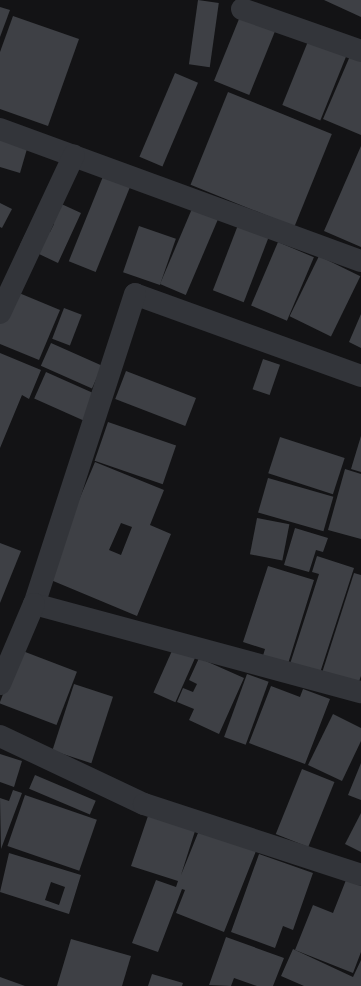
<!DOCTYPE html>
<html>
<head>
<meta charset="utf-8">
<style>
	body { margin:0 }
	#map { position:relative; width:361px; height:986px; overflow:hidden; background:#131315; font-family:Ubuntu,sans-serif }
	div>[style] { position:absolute }
	.building>* { inset:0; background:#3e4045; transform-origin:0 0 }
	.street>* { height:22px; margin:-11px; padding:0 11px; transform-origin:11px; border-radius:11px; background:#33353a }
	span { translate:-50% -50%; white-space:nowrap; text-align:center; line-height:1.15; -webkit-text-stroke:3.5px #0e0e0f; paint-order:stroke }
</style>
</head>
<body>
<div id="map">
	<div class="building">
		<div style="left:198px;top:0;width:21px;height:65px;rotate:8deg"></div>
		<div style="clip-path:polygon(324px 0,361px 0,361px 17px)"></div>
		<div style="clip-path:polygon(0 7px,10px 10px,0 37px)"></div>
		<div style="left:241px;top:14px;width:38px;height:72px;rotate:22deg"></div>
		<div style="clip-path:polygon(13px 16px,79px 39px,48px 126px,0 109px,0 52px)"></div>
		<div style="left:313px;top:29px;width:41px;height:82px;rotate:22deg"></div>
		<div style="clip-path:polygon(356px 42px,361px 45px,361px 135px,323px 119px)"></div>
		<div style="left:175px;top:73px;width:25px;height:91px;rotate:23deg"></div>
		<div style="left:228px;top:92px;width:112px;height:100px;rotate:22deg"></div>
		<div style="clip-path:polygon(0 134px,29px 142px,20px 173px,0 167px)"></div>
		<div style="clip-path:polygon(361px 146px,361px 247px,324px 231px)"></div>
		<div style="left:104px;top:174px;width:29px;height:94px;rotate:22deg"></div>
		<div style="clip-path:polygon(evenodd,44px 196px,81px 213px,58px 263px,20px 245px,44px 196px,48px 221px,54px 224px,50px 232px,44px 230px,48px 221px)"></div>
		<div style="clip-path:polygon(0 203px,12px 209px,2px 228px,0 227px)"></div>
		<div style="left:194px;top:204px;width:28px;height:87px;rotate:23deg"></div>
		<div style="left:238px;top:225px;width:33px;height:70px;rotate:21deg"></div>
		<div style="left:139px;top:226px;width:39px;height:49px;rotate:19deg"></div>
		<div style="left:278px;top:242px;width:39px;height:69px;rotate:23deg"></div>
		<div style="left:319px;top:256px;width:46px;height:67px;rotate:26deg"></div>
		<div style="clip-path:polygon(7px 288px,60px 310px,39px 360px,0 344px,0 305px)"></div>
		<div style="left:64px;top:308px;width:19px;height:33px;rotate:21deg"></div>
		<div style="clip-path:polygon(361px 314px,361px 348px,349px 342px)"></div>
		<div style="left:51px;top:343px;width:56px;height:25px;rotate:24deg"></div>
		<div style="clip-path:polygon(0 353px,41px 370px,29px 399px,22px 395px,0 448px)"></div>
		<div style="left:263px;top:359px;width:18px;height:32px;rotate:19deg"></div>
		<div style="left:126px;top:371px;width:75px;height:30px;rotate:21deg"></div>
		<div style="left:46px;top:372px;width:54px;height:29px;rotate:24deg"></div>
		<div style="left:108px;top:422px;width:72px;height:41px;rotate:19deg"></div>
		<div style="clip-path:polygon(361px 436px,361px 472px,351px 469px)"></div>
		<div style="left:280px;top:437px;width:68px;height:38px;rotate:18deg"></div>
		<div style="clip-path:polygon(evenodd,95px 462px,164px 490px,150px 525px,171px 534px,137px 616px,46px 578px,95px 462px,121px 523px,132px 527px,121px 555px,109px 550px,121px 523px)"></div>
		<div style="clip-path:polygon(345px 469px,361px 474px,361px 539px,328px 530px)"></div>
		<div style="left:268px;top:478px;width:68px;height:36px;rotate:16deg"></div>
		<div style="left:257px;top:518px;width:33px;height:37px;rotate:11deg"></div>
		<div style="clip-path:polygon(295px 528px,328px 538px,323px 552px,316px 550px,309px 572px,284px 565px)"></div>
		<div style="clip-path:polygon(0 543px,21px 551px,0 603px)"></div>
		<div style="clip-path:polygon(317px 556px,354px 568px,319px 676px,289px 667px,319px 574px,312px 572px)"></div>
		<div style="clip-path:polygon(268px 566px,314px 580px,287px 667px,262px 659px,265px 649px,243px 642px)"></div>
		<div style="clip-path:polygon(354px 573px,361px 575px,361px 676px,357px 687px,321px 676px)"></div>
		<div style="left:175px;top:644px;width:24px;height:53px;rotate:24deg"></div>
		<div style="left:20px;top:650px;width:61px;height:57px;rotate:21deg"></div>
		<div style="clip-path:polygon(199px 658px,244px 678px,219px 734px,189px 720px,194px 709px,177px 702px,183px 688px,193px 692px,197px 684px,189px 680px)"></div>
		<div style="left:247px;top:674px;width:23px;height:67px;rotate:20deg"></div>
		<div style="left:74px;top:684px;width:41px;height:70px;rotate:18deg"></div>
		<div style="clip-path:polygon(271px 686px,300px 697px,303px 689px,330px 699px,305px 764px,249px 743px)"></div>
		<div style="clip-path:polygon(333px 714px,361px 728px,361px 741px,342px 781px,308px 765px)"></div>
		<div style="clip-path:polygon(0 754px,22px 761px,14px 787px,0 782px)"></div>
		<div style="clip-path:polygon(361px 763px,361px 800px,348px 795px)"></div>
		<div style="left:302px;top:769px;width:35px;height:70px;rotate:22deg"></div>
		<div style="left:35px;top:775px;width:66px;height:15px;rotate:23deg"></div>
		<div style="clip-path:polygon(13px 790px,22px 793px,1px 849px,0 798px,9px 801px)"></div>
		<div style="left:25px;top:795px;width:76px;height:54px;rotate:19deg"></div>
		<div style="clip-path:polygon(149px 813px,196px 828px,181px 875px,200px 828px,256px 851px,224px 932px,176px 913px,185px 890px,182px 889px,158px 952px,132px 943px,156px 880px,176px 887px,178px 881px,131px 866px)"></div>
		<div style="clip-path:polygon(361px 813px,361px 852px,345px 844px)"></div>
		<div style="clip-path:polygon(evenodd,9px 853px,81px 875px,69px 914px,0 892px,9px 853px,51px 882px,65px 887px,59px 905px,45px 900px,51px 882px)"></div>
		<div style="clip-path:polygon(259px 854px,313px 873px,293px 930px,283px 926px,275px 948px,231px 932px)"></div>
		<div style="clip-path:polygon(346px 880px,361px 886px,361px 952px,353px 973px,295px 950px,313px 905px,333px 913px)"></div>
		<div style="clip-path:polygon(226px 937px,284px 958px,273px 986px,257px 986px,234px 978px,231px 986px,209px 985px)"></div>
		<div style="clip-path:polygon(71px 939px,131px 956px,122px 986px,57px 986px)"></div>
		<div style="clip-path:polygon(293px 949px,353px 977px,361px 960px,361px 986px,304px 986px,281px 976px)"></div>
		<div style="clip-path:polygon(152px 974px,183px 983px,182px 986px,148px 986px)"></div>
		<div style="clip-path:polygon(0 977px,25px 986px,0 986px)"></div>
	</div>
	<div class="street">
		<div style="left:242px;top:9px;width:126px;rotate:19.4deg"></div>
		<div style="left:0;top:129px;width:384px;rotate:20.1deg"></div>
		<div style="left:0;top:313px;width:174px;rotate:-64.9deg"></div>
		<div style="left:361px;top:376px;width:240px;rotate:-160.1deg"></div>
		<div style="left:135px;top:294px;width:326px;rotate:108deg"></div>
		<div style="left:34px;top:604px;width:339px;rotate:15.1deg"></div>
		<div style="left:0;top:684px;width:87px;rotate:-67deg"></div>
		<div style="left:0;top:736px;width:159px;rotate:25.3deg"></div>
		<div style="left:144px;top:804px;width:228px;rotate:18.1deg"></div>
	</div>
</div>
</body>
</html>
